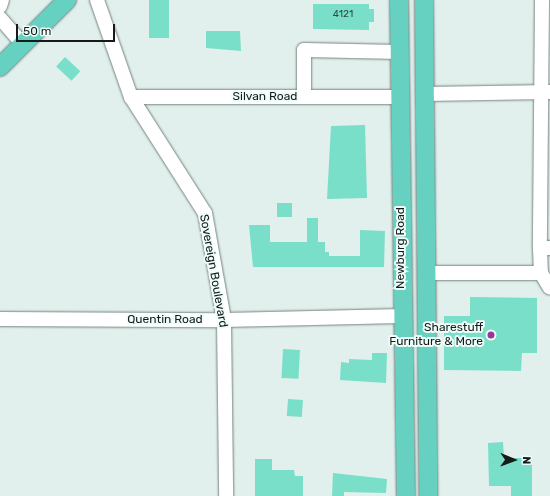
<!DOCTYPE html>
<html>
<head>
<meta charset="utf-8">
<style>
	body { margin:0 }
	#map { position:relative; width:550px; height:496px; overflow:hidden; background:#e1f0ec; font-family:Rubik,sans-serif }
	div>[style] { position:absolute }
	.building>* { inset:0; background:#79dfc8; transform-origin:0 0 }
	.roads { filter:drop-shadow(0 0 1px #768380) drop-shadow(0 0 1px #768380) }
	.minor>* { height:14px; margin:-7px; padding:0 7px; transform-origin:7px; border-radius:7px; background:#fff }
	.major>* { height:18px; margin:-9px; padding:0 9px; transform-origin:9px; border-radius:9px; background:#66d0c1 }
	.dots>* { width:11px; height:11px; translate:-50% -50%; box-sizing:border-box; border:2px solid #eefdf9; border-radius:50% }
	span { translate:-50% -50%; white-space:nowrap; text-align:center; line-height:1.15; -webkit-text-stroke:4px #eefdf9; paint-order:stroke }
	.number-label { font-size:10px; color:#2f4c46 }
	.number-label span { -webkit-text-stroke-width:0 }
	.street-label { font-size:12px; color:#161b1a }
	.poi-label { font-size:12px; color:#161b1a }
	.right { translate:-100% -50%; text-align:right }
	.north { position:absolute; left:494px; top:440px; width:40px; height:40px; -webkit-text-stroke:3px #eefdf9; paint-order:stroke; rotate:91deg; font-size:11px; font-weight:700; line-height:16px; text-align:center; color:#161b1a }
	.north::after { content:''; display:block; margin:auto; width:14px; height:18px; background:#161b1a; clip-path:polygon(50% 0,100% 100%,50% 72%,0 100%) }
	.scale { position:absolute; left:16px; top:24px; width:99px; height:18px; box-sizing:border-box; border:2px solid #161b1a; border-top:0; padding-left:5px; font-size:12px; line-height:14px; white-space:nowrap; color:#161b1a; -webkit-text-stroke:3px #eefdf9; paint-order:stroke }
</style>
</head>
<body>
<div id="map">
	<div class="building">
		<div style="left:149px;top:0;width:20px;height:38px"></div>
		<div style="clip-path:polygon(313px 4px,369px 4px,369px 9px,374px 9px,374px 22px,369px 22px,369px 30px,313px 29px)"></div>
		<div style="clip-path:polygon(206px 31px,240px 31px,241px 51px,206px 48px)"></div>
		<div style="left:65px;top:57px;width:21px;height:13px;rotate:43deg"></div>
		<div style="clip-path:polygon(365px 125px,367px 198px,327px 199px,331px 126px)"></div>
		<div style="left:277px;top:203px;width:15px;height:14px"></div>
		<div style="clip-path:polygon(307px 218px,318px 218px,318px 242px,325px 242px,325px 252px,329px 252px,329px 256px,360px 256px,360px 230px,385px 231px,384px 267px,253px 267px,249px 225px,270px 225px,270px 242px,307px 242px)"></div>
		<div style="clip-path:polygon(470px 297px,537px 298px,537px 353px,522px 353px,521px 371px,444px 370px,444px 316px,470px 316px)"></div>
		<div style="left:283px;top:349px;width:17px;height:29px;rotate:3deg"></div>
		<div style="clip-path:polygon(372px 353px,387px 353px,386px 383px,340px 380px,341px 362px,349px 363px,349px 359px,372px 360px)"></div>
		<div style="left:288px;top:399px;width:15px;height:17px;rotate:4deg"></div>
		<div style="clip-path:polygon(503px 442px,504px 458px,532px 458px,532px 496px,511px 496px,511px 486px,489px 486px,488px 443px)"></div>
		<div style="clip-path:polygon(255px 459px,272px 459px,272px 470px,294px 470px,295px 476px,303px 476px,303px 496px,255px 496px)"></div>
		<div style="clip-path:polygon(333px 473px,387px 479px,386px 493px,344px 492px,344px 496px,332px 496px)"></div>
	</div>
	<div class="roads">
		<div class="minor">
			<div style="left:97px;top:0;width:103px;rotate:70.7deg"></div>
			<div style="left:131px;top:97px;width:138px;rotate:57.5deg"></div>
			<div style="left:205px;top:213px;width:109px;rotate:79.9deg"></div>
			<div style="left:224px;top:320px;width:176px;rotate:89.3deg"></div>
			<div style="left:542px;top:0;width:248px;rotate:90.5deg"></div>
			<div style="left:540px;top:248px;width:10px"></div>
			<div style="left:0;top:6px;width:6px;rotate:-72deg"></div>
			<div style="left:0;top:18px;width:35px;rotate:49deg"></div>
			<div style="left:425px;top:94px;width:125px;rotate:-0.9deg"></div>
			<div style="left:131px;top:97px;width:269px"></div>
			<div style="left:304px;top:97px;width:47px;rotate:-90deg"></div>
			<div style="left:304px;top:50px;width:96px;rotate:1.2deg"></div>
			<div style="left:540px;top:248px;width:25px;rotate:88deg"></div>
			<div style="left:541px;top:273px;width:17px;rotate:59deg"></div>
			<div style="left:427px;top:273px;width:114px"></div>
			<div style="left:0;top:319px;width:224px;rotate:0.3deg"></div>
			<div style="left:224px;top:320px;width:178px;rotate:-1.3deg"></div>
		</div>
		<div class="major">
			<div style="left:399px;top:0;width:496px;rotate:89.2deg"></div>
			<div style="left:424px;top:0;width:496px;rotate:89.5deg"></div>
			<div style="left:0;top:67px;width:95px;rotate:-45deg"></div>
		</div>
	</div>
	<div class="dots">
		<div style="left:491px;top:335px;background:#99359b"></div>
	</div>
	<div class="number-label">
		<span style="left:343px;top:15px">4121</span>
	</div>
	<div class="street-label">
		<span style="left:265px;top:97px">Silvan Road</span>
		<span style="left:401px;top:248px;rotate:-90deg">Newburg Road</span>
		<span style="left:213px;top:271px;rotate:80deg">Sovereign Boulevard</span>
		<span style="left:165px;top:320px">Quentin Road</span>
	</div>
	<div class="poi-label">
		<span class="right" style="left:483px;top:335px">Sharestuff<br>Furniture &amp; More</span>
	</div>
	<div class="north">N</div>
	<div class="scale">50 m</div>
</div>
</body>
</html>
